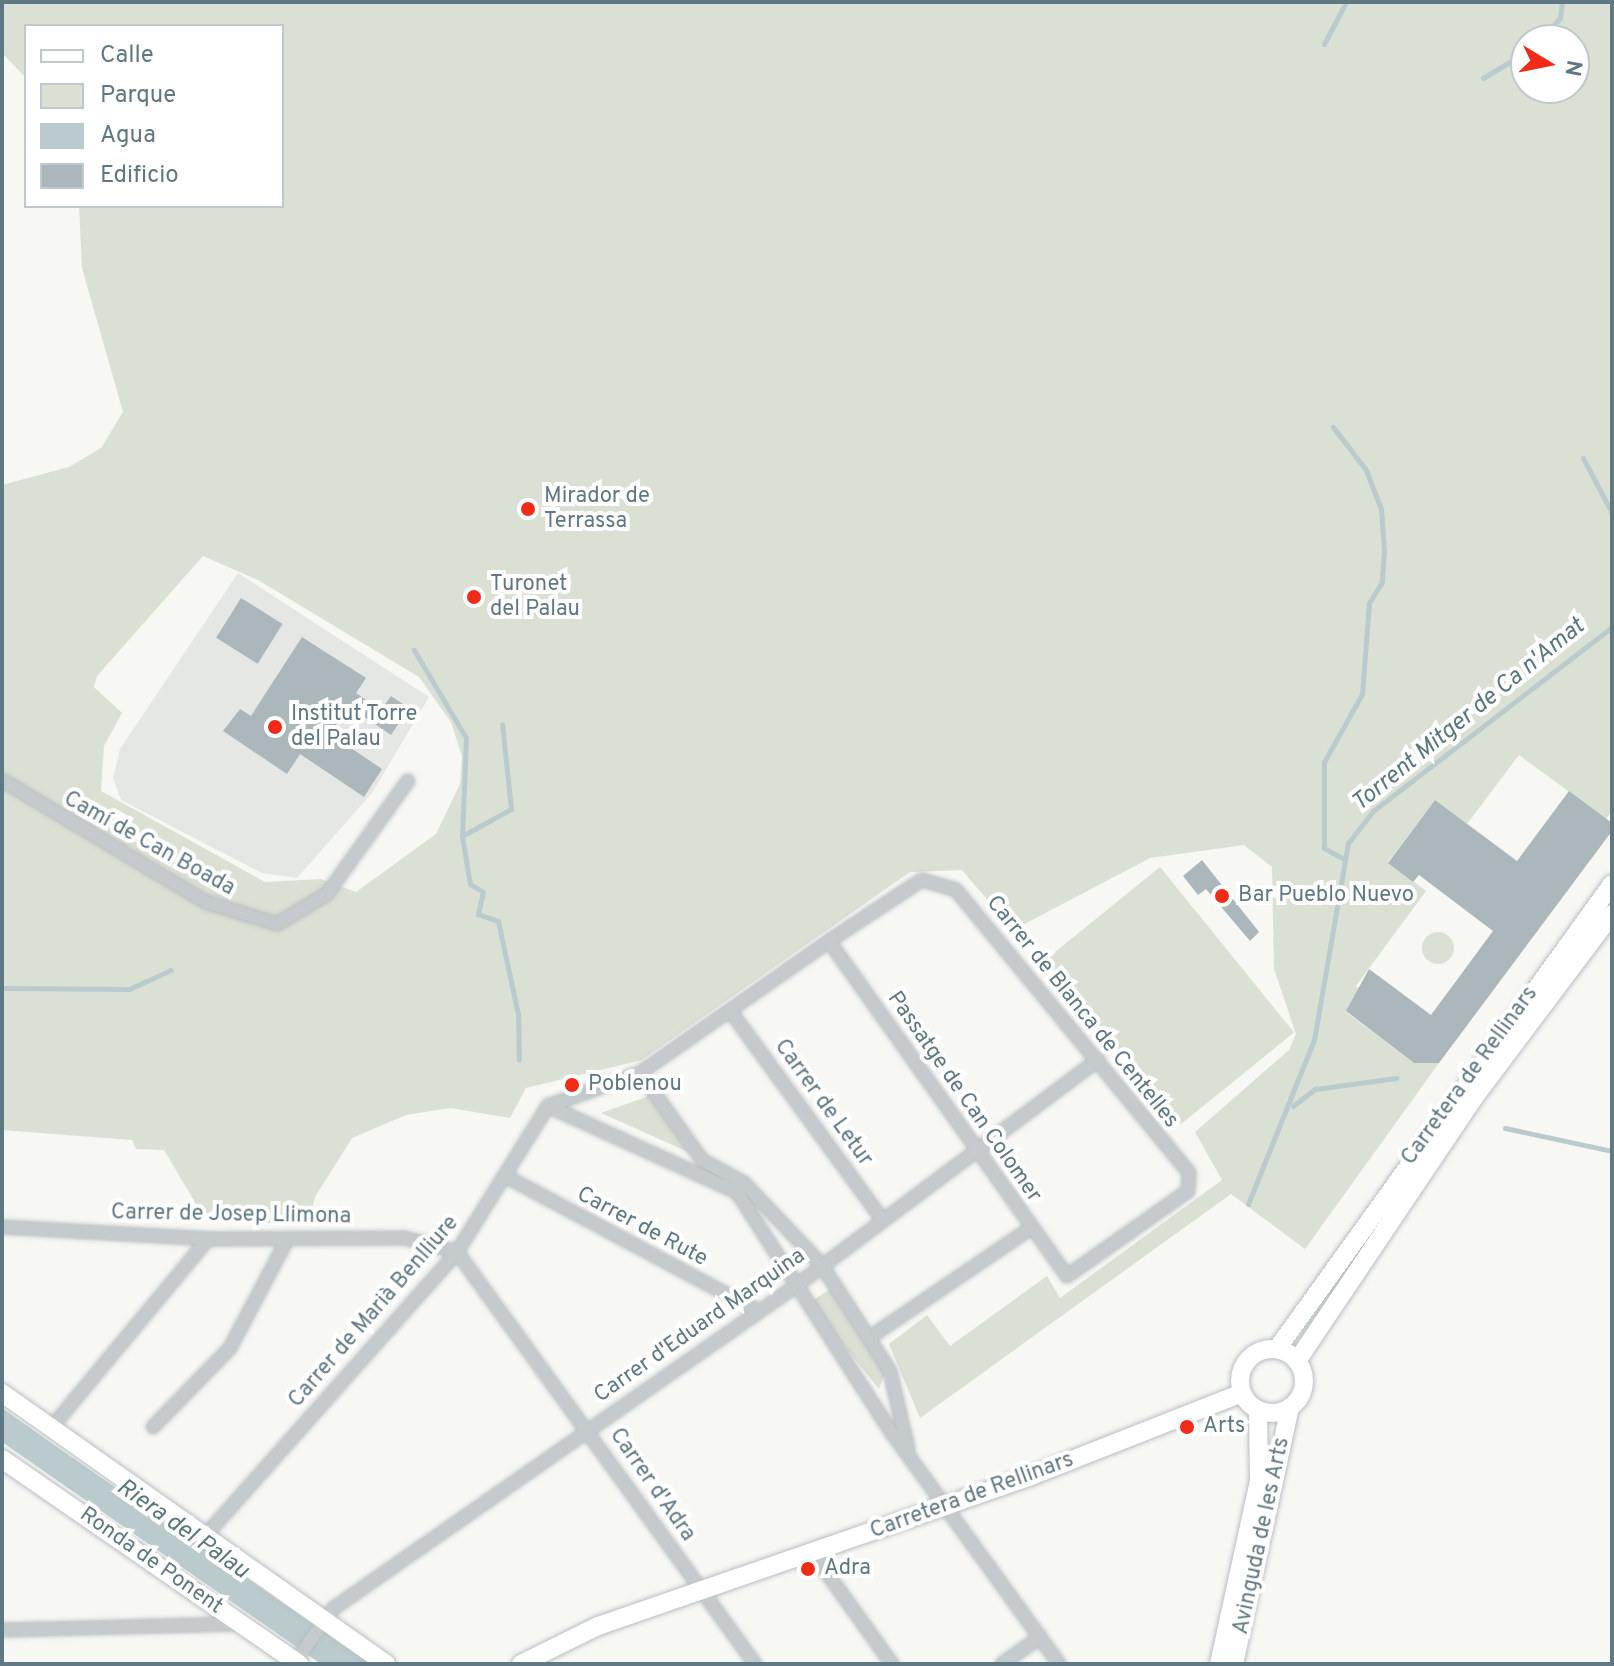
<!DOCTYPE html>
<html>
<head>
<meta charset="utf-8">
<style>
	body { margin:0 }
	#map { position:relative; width:1614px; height:1666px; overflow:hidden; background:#f7f7f4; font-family:Overpass,sans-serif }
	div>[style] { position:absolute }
	.built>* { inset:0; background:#e5e7e5 }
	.green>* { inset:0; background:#dae0d4; transform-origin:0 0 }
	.round { border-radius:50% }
	.water>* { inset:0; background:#bbcbcd }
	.stream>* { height:5px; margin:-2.5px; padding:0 2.5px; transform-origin:2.5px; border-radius:2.5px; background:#bbcbcd }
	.building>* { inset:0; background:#abb7ba; transform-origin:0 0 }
	.roads { filter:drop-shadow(0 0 2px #b7bec1) drop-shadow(0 0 2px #b7bec1) }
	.street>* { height:12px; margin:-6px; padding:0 6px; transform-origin:6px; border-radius:6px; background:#c5cacd }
	.secondary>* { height:18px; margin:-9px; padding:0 9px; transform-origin:9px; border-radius:9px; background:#fff }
	.secondary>.ring { margin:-9px; padding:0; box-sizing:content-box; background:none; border:18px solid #fff; border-radius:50% }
	.dots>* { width:22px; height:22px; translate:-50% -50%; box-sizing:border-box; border:4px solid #fff; border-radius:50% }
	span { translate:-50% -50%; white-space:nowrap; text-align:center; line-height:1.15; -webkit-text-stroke:8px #fff; paint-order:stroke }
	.poi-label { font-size:22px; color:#607882 }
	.left { translate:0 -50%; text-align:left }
	.street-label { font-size:22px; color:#607882 }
	.water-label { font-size:24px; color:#5a787c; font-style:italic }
	.frame { position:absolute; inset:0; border:4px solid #607882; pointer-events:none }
	.legend { position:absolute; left:24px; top:24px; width:260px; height:184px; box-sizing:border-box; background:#fff; border:2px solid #bfc9cd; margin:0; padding:10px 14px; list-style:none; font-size:24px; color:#607882 }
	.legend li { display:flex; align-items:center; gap:16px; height:40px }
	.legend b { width:40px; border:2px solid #bfc9cd }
	.north { position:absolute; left:1510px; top:24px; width:80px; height:80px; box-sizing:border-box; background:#fff; border:2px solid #bfc9cd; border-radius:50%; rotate:100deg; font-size:22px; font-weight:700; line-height:32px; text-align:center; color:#607882 }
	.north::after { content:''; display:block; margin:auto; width:28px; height:36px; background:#f22b19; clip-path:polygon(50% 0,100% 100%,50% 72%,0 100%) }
</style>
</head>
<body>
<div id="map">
	<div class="built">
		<div style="clip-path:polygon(238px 573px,429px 697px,372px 793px,297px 878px,262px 873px,121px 800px,113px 778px,120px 749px)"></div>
	</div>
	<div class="green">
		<div style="clip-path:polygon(evenodd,2px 2px,1612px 2px,1612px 811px,1606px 819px,1519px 755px,1467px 824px,1435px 800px,1388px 862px,1426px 891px,1356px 986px,1361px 990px,1346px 1012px,1414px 1063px,1439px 1063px,1305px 1249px,1231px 1194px,920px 1418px,889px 1344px,927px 1315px,950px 1346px,1047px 1276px,1060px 1298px,1222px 1180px,1195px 1132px,1289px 1050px,1296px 1034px,1274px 969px,1272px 867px,1244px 845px,1150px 858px,1013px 930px,962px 870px,910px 872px,642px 1060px,526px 1088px,510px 1118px,451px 1108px,406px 1115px,352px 1138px,315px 1197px,308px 1224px,206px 1221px,164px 1150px,136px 1149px,132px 1140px,2px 1130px,2px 485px,69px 467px,101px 448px,123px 412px,82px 268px,79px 206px,282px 206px,282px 26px,26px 26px,26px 78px,2px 53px,2px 2px,1526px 40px,1574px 40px,1574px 88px,1526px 88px,1526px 40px,2px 2px,203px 556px,258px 580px,419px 677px,451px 722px,462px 756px,460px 784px,436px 834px,356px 892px,321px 879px,265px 882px,101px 791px,104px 746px,122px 713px,94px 687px,97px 676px,203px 556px)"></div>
		<div style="left:1160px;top:867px;width:213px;height:147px;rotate:51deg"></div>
		<div class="round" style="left:1422px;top:932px;width:32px;height:32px"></div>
		<div style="clip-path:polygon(649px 1096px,688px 1152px,601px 1113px)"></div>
		<div style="clip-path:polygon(830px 1289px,886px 1371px,879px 1389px,809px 1303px)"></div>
	</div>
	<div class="water">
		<div style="clip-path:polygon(2px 1408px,60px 1449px,370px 1664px,321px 1664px,2px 1442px)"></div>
	</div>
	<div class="stream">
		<div style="left:1540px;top:40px;width:30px;rotate:-48deg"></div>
		<div style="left:1560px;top:18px;width:16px;rotate:-83deg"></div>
		<div style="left:1324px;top:44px;width:47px;rotate:-62.4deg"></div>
		<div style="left:1483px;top:78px;width:50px;rotate:-31.2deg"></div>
		<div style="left:1333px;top:427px;width:54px;rotate:52.5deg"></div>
		<div style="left:1366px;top:470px;width:42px;rotate:69deg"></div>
		<div style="left:1381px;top:509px;width:41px;rotate:85.8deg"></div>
		<div style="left:1384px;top:550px;width:32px;rotate:94deg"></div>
		<div style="left:1382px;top:582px;width:25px;rotate:122deg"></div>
		<div style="left:1369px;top:603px;width:91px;rotate:94.4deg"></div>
		<div style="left:1362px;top:694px;width:78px;rotate:119.2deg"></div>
		<div style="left:1324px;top:762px;width:86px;rotate:90deg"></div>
		<div style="left:1324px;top:848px;width:23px;rotate:29deg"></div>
		<div style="left:1583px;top:458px;width:62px;rotate:62.2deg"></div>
		<div style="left:414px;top:650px;width:102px;rotate:59.4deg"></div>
		<div style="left:466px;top:738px;width:98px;rotate:92.3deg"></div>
		<div style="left:462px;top:836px;width:49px;rotate:80.5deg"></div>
		<div style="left:470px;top:884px;width:15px;rotate:32deg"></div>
		<div style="left:483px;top:892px;width:23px;rotate:103deg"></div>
		<div style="left:478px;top:914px;width:21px;rotate:19deg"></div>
		<div style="left:498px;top:921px;width:95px;rotate:77.9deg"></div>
		<div style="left:518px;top:1014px;width:46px;rotate:88.8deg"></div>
		<div style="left:462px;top:836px;width:56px;rotate:-28.9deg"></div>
		<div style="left:511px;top:809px;width:85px;rotate:-96deg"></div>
		<div style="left:2px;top:988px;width:127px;rotate:0.5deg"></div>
		<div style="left:129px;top:989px;width:46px;rotate:-24.3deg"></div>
		<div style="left:1293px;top:1106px;width:28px;rotate:-38deg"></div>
		<div style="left:1315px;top:1089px;width:82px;rotate:-7.7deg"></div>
		<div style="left:1505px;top:1128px;width:109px;rotate:12.1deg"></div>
		<div style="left:1248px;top:1204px;width:177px;rotate:-68.1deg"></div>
		<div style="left:1314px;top:1040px;width:200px;rotate:-80.2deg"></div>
		<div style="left:1348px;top:843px;width:41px;rotate:-52deg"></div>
		<div style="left:1373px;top:811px;width:302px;rotate:-37.6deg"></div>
	</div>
	<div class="building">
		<div style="left:241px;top:598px;width:49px;height:47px;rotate:32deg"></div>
		<div style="clip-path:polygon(302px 637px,366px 678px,356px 693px,381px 710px,391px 696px,409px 708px,391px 735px,348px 706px,330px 734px,382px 769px,364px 797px,300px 754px,287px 774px,223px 731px,240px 709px,251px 716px)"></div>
		<div style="clip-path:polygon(1569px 791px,1612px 823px,1612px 831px,1439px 1063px,1414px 1063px,1346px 1011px,1369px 969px,1431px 1015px,1493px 931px,1419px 875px,1413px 882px,1388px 863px,1435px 800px,1517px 861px)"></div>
		<div style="clip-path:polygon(1202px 860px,1259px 932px,1250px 941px,1206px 889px,1198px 895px,1183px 876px)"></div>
	</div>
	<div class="roads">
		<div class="street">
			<div style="left:2px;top:780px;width:238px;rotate:30.9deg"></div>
			<div style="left:206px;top:902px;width:74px;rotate:17.2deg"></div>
			<div style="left:277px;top:924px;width:58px;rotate:-31deg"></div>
			<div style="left:327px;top:894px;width:139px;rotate:-54.4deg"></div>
			<div style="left:731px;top:1012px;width:256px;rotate:53.9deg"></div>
			<div style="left:640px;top:1073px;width:107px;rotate:54.5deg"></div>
			<div style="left:702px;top:1160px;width:48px;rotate:28.7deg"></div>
			<div style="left:744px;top:1183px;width:112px;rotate:46.5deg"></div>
			<div style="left:821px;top:1264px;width:127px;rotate:57.2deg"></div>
			<div style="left:890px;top:1371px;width:80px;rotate:77deg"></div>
			<div style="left:548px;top:1106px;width:208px;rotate:24.5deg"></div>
			<div style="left:737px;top:1192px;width:287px;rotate:57.3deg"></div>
			<div style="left:892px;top:1433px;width:285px;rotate:54.1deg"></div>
			<div style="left:509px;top:1178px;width:280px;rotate:28.1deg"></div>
			<div style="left:2px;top:1227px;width:206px;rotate:3.3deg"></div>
			<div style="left:208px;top:1239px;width:197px;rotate:-0.3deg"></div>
			<div style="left:405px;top:1238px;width:54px;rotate:15.1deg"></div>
			<div style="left:457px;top:1252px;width:508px;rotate:54.12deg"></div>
			<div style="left:869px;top:1338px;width:196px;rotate:-34.2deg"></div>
			<div style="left:52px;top:1427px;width:244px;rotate:-50.3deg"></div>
			<div style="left:153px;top:1427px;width:110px;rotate:-45.7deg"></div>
			<div style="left:230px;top:1348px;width:124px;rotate:-62.2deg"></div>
			<div style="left:206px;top:1535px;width:378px;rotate:-48.4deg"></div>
			<div style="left:457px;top:1252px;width:172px;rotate:-58.1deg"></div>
			<div style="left:548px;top:1106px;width:98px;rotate:-19.7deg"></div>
			<div style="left:640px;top:1073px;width:231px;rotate:-34.9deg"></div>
			<div style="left:829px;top:941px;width:111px;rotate:-33.3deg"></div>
			<div style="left:922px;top:880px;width:35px;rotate:16deg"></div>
			<div style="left:956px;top:890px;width:367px;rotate:50.5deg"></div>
			<div style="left:1189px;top:1173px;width:18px;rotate:93deg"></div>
			<div style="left:1188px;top:1191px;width:148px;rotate:144.9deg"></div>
			<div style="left:1067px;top:1276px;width:411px;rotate:-125.4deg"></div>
			<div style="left:812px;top:1552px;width:138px;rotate:54.5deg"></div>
			<div style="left:2px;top:1630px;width:237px;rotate:-1.5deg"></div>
			<div style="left:293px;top:1664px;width:69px;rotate:-53.8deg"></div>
			<div style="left:334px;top:1608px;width:560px;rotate:-34.88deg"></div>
			<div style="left:793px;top:1288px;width:381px;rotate:-36.8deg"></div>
			<div style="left:1002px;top:1664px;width:47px;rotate:-35.4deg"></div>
		</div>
		<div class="secondary">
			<div style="left:1277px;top:1349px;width:573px;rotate:-54.23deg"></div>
			<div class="ring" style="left:1240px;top:1349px;width:46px;height:46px"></div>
			<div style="left:1297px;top:1361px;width:316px;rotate:-56.1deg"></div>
			<div style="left:1473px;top:1099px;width:231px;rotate:-53.1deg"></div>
			<div style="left:2px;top:1393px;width:470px;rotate:35.2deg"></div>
			<div style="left:2px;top:1459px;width:361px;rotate:34.6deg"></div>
			<div style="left:521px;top:1664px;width:86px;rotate:-26.3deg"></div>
			<div style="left:598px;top:1626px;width:458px;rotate:-19.1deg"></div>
			<div style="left:1031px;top:1476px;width:227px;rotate:-21.5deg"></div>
			<div style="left:1219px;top:1664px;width:188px;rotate:-77.7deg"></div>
			<div style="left:1259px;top:1480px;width:70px;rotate:-90.8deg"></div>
			<div style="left:1234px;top:1664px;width:263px;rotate:-77.7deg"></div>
		</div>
	</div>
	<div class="dots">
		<div style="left:528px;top:509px;background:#f22b19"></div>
		<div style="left:474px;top:597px;background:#f22b19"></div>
		<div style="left:275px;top:727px;background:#f22b19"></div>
		<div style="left:1222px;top:896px;background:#f22b19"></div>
		<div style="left:572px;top:1085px;background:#f22b19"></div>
		<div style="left:1187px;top:1427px;background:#f22b19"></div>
		<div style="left:808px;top:1569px;background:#f22b19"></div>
	</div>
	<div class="poi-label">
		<span class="left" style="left:544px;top:509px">Mirador de<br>Terrassa</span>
		<span class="left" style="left:490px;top:597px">Turonet<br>del Palau</span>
		<span class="left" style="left:291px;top:727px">Institut Torre<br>del Palau</span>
		<span class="left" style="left:1238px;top:896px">Bar Pueblo Nuevo</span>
		<span class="left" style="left:588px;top:1085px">Poblenou</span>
		<span class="left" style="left:1203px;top:1427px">Arts</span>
		<span class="left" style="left:824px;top:1569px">Adra</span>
	</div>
	<div class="street-label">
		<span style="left:149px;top:844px;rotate:29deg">Camí de Can Boada</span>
		<span style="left:1082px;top:1012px;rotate:51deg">Carrer de Blanca de Centelles</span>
		<span style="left:1470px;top:1076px;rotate:-54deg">Carretera de Rellinars</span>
		<span style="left:964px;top:1097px;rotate:55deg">Passatge de Can Colomer</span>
		<span style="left:823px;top:1103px;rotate:54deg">Carrer de Letur</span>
		<span style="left:231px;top:1215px;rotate:1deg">Carrer de Josep Llimona</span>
		<span style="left:642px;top:1227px;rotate:28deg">Carrer de Rute</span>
		<span style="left:374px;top:1312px;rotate:-49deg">Carrer de Marià Benlliure</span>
		<span style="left:700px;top:1326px;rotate:-35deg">Carrer d'Eduard Marquina</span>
		<span style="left:652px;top:1485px;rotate:55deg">Carrer d'Adra</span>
		<span style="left:972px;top:1496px;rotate:-20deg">Carretera de Rellinars</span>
		<span style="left:1262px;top:1536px;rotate:-78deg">Avinguda de les Arts</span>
		<span style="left:151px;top:1561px;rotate:35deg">Ronda de Ponent</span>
	</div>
	<div class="water-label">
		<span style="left:1469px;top:716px;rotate:-39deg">Torrent Mitger de Ca n'Amat</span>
		<span style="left:182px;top:1530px;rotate:35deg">Riera del Palau</span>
	</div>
	<div class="frame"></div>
	<ul class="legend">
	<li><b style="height:10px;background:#fff"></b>Calle</li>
	<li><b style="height:22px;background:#dae0d4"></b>Parque</li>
	<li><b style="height:22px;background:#bbcbcd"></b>Agua</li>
	<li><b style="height:22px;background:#abb7ba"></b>Edificio</li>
	</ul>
	<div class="north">N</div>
</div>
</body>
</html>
